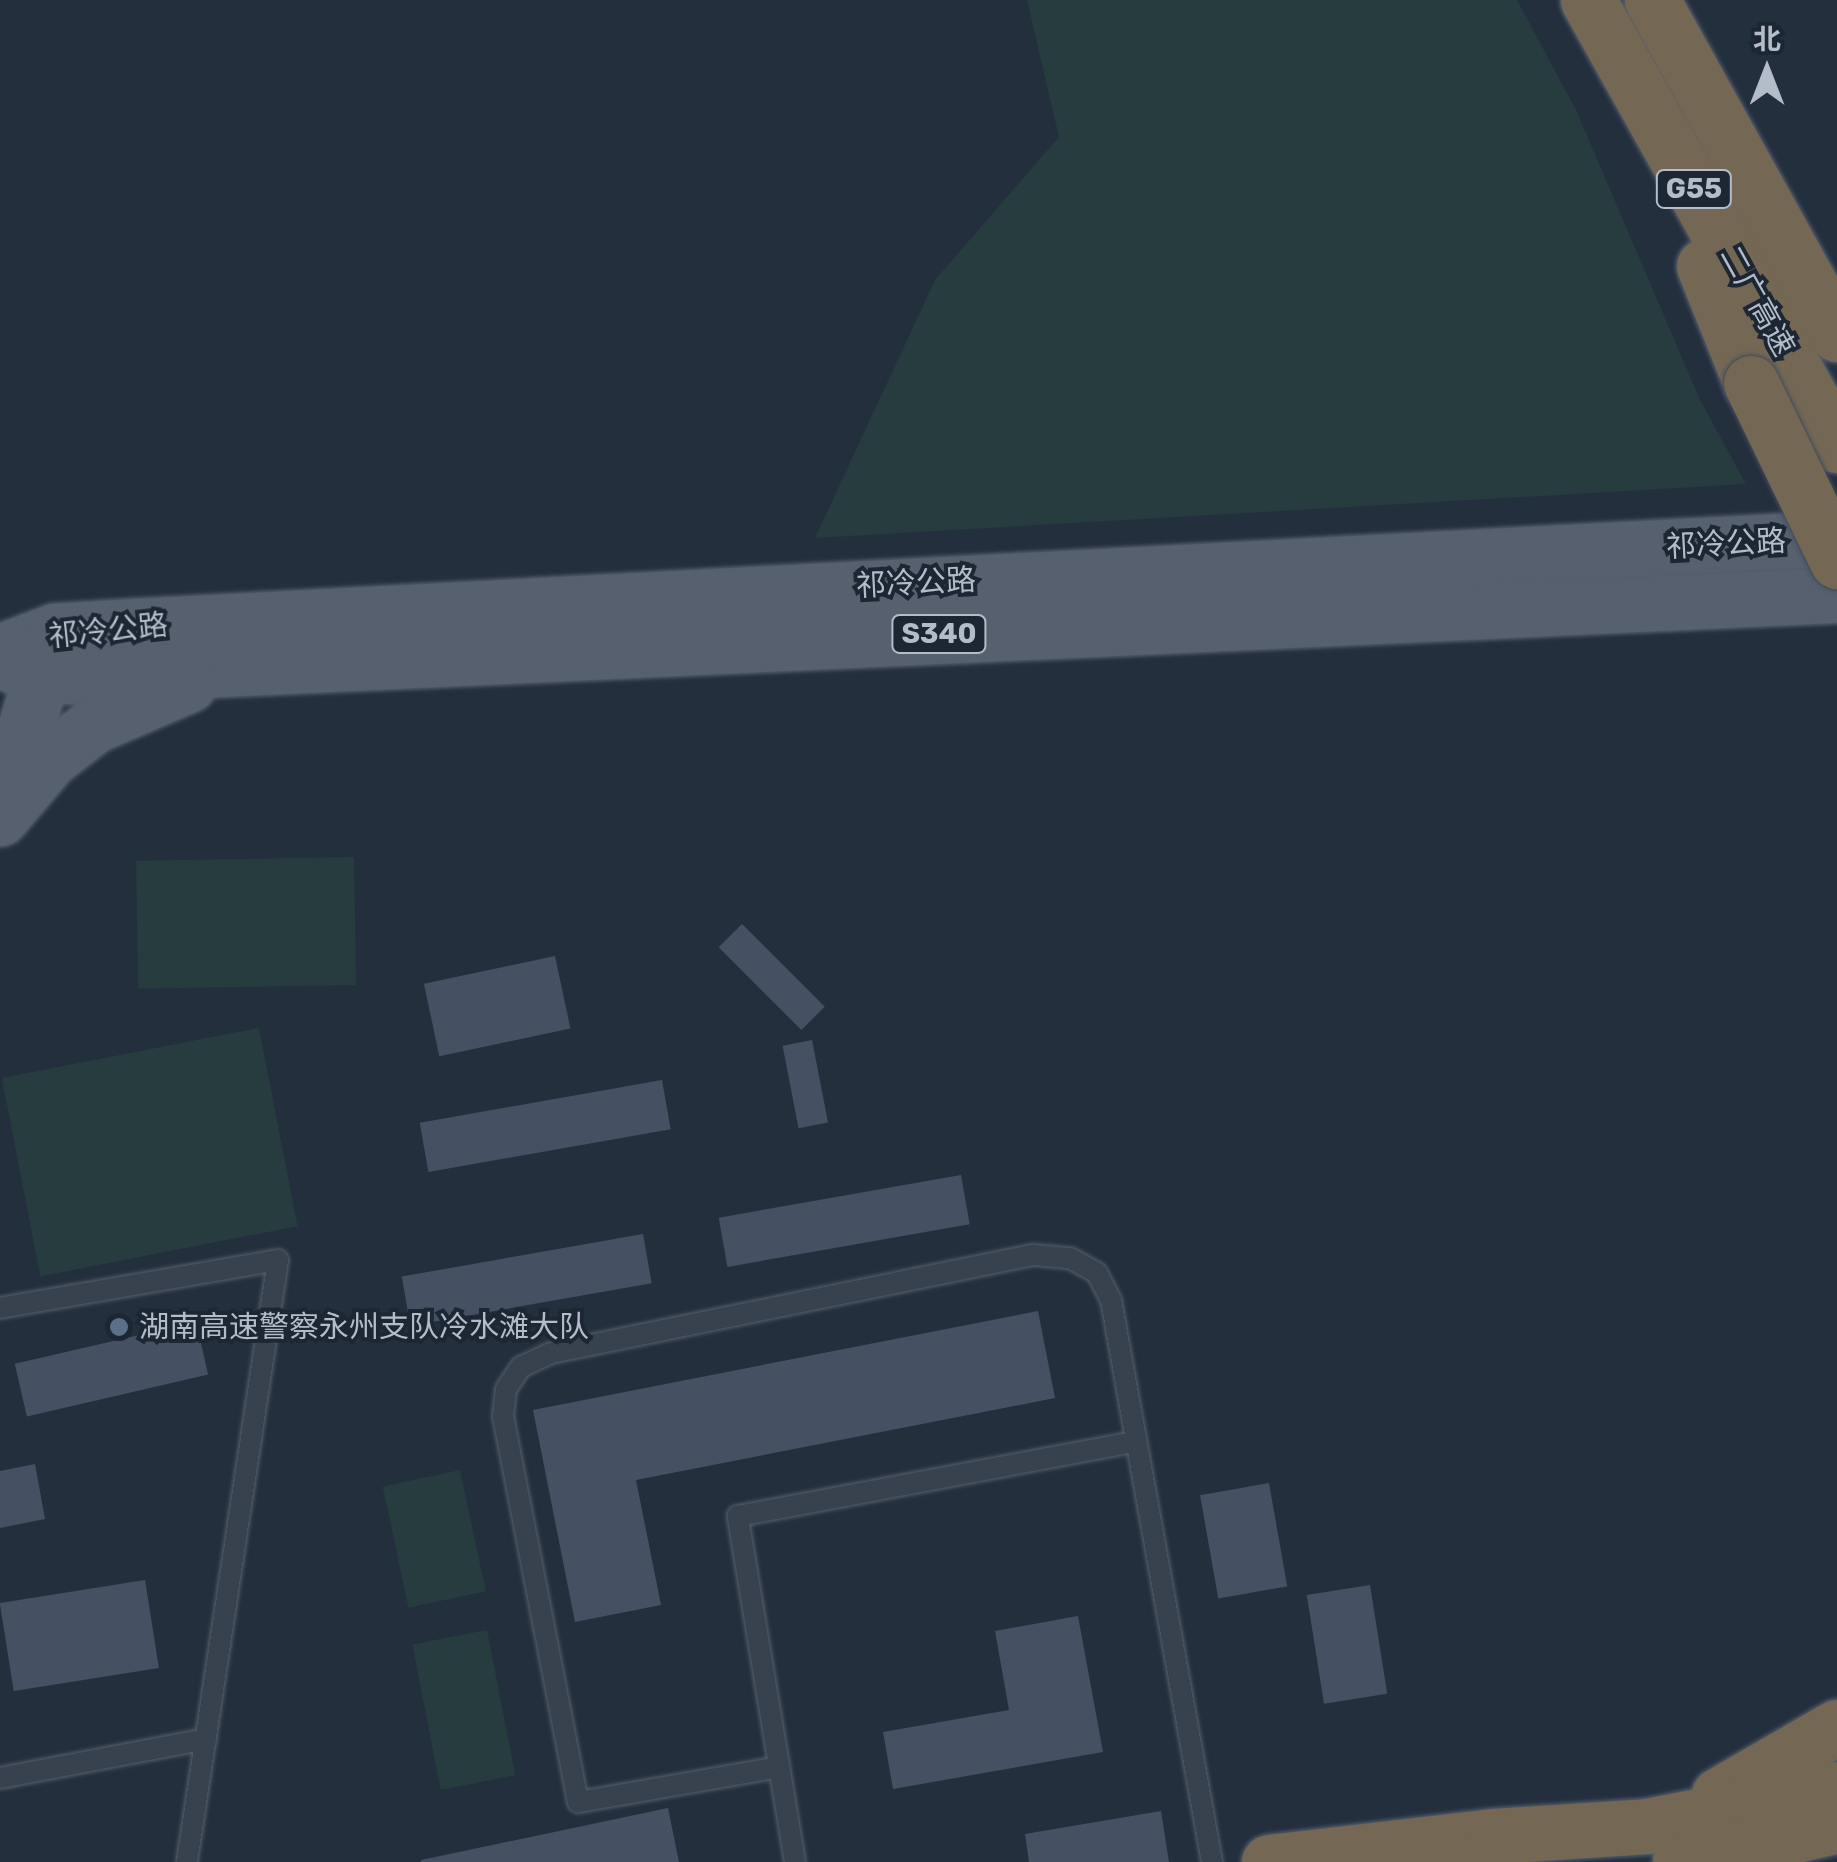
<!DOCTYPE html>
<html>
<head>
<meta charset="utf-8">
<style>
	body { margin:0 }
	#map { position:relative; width:1837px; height:1862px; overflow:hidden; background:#242f3e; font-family:Rubik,"Noto Sans SC",sans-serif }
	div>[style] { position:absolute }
	.green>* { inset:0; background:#263c3f; transform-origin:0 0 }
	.building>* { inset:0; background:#455162; transform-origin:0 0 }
	.roads { filter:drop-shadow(0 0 2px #565f6c) drop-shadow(0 0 2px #565f6c) }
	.lane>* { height:20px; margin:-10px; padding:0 10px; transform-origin:10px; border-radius:10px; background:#38414e }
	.primary>* { height:55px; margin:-27.5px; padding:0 27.5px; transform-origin:27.5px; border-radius:27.5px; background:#56606e }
	.highway>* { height:55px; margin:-27.5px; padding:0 27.5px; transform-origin:27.5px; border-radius:27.5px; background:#746855 }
	.bridges { filter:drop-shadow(0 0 2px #434c59) drop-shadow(0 0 2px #434c59) }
	.highway-bridge>* { height:55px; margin:-27.5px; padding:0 27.5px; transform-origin:27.5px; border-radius:27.5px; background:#746855 }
	.dots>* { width:28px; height:28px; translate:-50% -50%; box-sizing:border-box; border:5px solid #1d2633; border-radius:50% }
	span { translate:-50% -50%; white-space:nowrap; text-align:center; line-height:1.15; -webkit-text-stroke:8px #1d2633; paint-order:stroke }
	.shield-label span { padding:2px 8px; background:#1d2633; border:2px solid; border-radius:8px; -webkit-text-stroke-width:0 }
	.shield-label { font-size:28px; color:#b4bcc9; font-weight:700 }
	.street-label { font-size:30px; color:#b4bcc9 }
	.poi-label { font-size:30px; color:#b4bcc9 }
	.left { translate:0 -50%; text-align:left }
	.north { position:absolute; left:1717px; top:20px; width:100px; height:100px; -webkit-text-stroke:8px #1d2633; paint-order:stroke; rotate:0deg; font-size:28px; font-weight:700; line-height:40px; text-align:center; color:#b4bcc9 }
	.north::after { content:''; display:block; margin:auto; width:35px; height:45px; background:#b4bcc9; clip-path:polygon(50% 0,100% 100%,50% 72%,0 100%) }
</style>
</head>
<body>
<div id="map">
	<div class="green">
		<div style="clip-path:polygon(1027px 0,1517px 0,1577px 112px,1700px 400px,1746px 484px,815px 538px,935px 280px,1059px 137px)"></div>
		<div style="left:354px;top:857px;width:128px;height:218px;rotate:89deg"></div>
		<div style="left:259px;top:1028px;width:202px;height:262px;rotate:79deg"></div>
		<div style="left:460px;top:1470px;width:124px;height:79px;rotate:78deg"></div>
		<div style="left:487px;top:1630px;width:148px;height:76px;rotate:79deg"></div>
	</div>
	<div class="building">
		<div style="left:742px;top:924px;width:117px;height:33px;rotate:45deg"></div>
		<div style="left:555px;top:956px;width:74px;height:134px;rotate:78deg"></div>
		<div style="left:812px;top:1040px;width:84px;height:30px;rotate:79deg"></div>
		<div style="left:662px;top:1080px;width:50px;height:246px;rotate:80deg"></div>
		<div style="left:961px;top:1175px;width:50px;height:246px;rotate:80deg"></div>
		<div style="left:643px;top:1234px;width:50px;height:245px;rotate:80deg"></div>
		<div style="clip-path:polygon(1038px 1311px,1055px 1398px,636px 1480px,661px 1605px,575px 1622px,533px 1410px)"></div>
		<div style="left:196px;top:1322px;width:54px;height:186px;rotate:77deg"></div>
		<div style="clip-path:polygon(35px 1464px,45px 1519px,0 1528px,0 1471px)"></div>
		<div style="left:1269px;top:1483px;width:105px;height:70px;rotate:80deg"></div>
		<div style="left:145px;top:1580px;width:89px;height:147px;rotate:81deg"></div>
		<div style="left:1370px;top:1585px;width:110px;height:64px;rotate:81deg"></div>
		<div style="clip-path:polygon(1078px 1616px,1103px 1752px,893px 1789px,883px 1732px,1009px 1710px,995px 1631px)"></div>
		<div style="clip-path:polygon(668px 1808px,679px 1862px,421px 1862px,421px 1860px)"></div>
		<div style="clip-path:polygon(1161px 1811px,1169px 1862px,1029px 1862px,1025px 1834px)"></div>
	</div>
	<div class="roads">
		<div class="lane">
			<div style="left:0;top:1308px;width:282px;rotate:-9.8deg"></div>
			<div style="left:278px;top:1260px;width:609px;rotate:98.6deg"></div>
			<div style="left:779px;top:1767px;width:204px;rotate:170.1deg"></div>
			<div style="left:578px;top:1802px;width:392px;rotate:-101deg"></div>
			<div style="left:503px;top:1417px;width:28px;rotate:-84deg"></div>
			<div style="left:506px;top:1389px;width:27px;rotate:-56deg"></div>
			<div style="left:521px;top:1367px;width:33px;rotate:-25deg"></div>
			<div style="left:551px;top:1353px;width:492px;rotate:-11.5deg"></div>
			<div style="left:1033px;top:1255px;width:37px;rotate:5deg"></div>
			<div style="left:1070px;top:1258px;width:31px;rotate:29deg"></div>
			<div style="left:1097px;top:1273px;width:30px;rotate:63deg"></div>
			<div style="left:1111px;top:1300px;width:571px;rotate:79.81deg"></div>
			<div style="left:0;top:1778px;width:210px;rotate:-10.7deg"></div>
			<div style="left:795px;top:1862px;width:351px;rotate:-99.4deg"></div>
			<div style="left:738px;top:1516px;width:402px;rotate:-10.6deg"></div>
		</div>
		<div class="primary">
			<div style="left:0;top:652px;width:59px;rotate:-20.9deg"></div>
			<div style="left:55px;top:631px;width:82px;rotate:-3.5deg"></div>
			<div style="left:137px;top:626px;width:1702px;rotate:-2.96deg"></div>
			<div style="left:0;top:660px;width:45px;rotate:22deg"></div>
			<div style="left:42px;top:677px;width:1797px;rotate:-2.62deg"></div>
			<div style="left:2px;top:800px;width:164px;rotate:-72.2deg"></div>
			<div style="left:0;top:818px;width:77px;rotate:-49.7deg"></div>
			<div style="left:50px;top:759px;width:56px;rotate:-37.7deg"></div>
			<div style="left:94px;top:725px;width:103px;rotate:-23.3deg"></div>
		</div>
		<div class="highway">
			<div style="left:1588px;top:0;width:510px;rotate:60.77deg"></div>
			<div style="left:1652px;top:0;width:382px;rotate:61deg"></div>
			<div style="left:1704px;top:266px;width:126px;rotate:68.1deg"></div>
			<div style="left:1719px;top:1795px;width:136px;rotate:-30deg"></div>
			<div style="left:1269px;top:1862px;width:226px;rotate:-6.6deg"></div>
			<div style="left:1494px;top:1836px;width:153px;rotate:-3.7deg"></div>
			<div style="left:1647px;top:1826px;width:194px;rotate:-11deg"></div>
			<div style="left:1680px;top:1862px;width:157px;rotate:-13.2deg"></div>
		</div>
	</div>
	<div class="bridges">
		<div class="highway-bridge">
			<div style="left:1751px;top:383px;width:198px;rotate:64.2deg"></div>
		</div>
	</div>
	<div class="dots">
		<div style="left:119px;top:1327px;background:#5c6f8a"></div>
	</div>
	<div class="shield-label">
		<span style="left:1694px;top:189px">G55</span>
		<span style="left:939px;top:634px">S340</span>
	</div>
	<div class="street-label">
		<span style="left:1757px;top:301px;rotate:61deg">二广高速</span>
		<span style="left:1726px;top:544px;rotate:-3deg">祁冷公路</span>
		<span style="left:916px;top:583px;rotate:-3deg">祁冷公路</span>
		<span style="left:108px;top:631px;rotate:-6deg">祁冷公路</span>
	</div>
	<div class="poi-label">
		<span class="left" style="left:139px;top:1327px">湖南高速警察永州支队冷水滩大队</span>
	</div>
	<div class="north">北</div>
</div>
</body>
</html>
